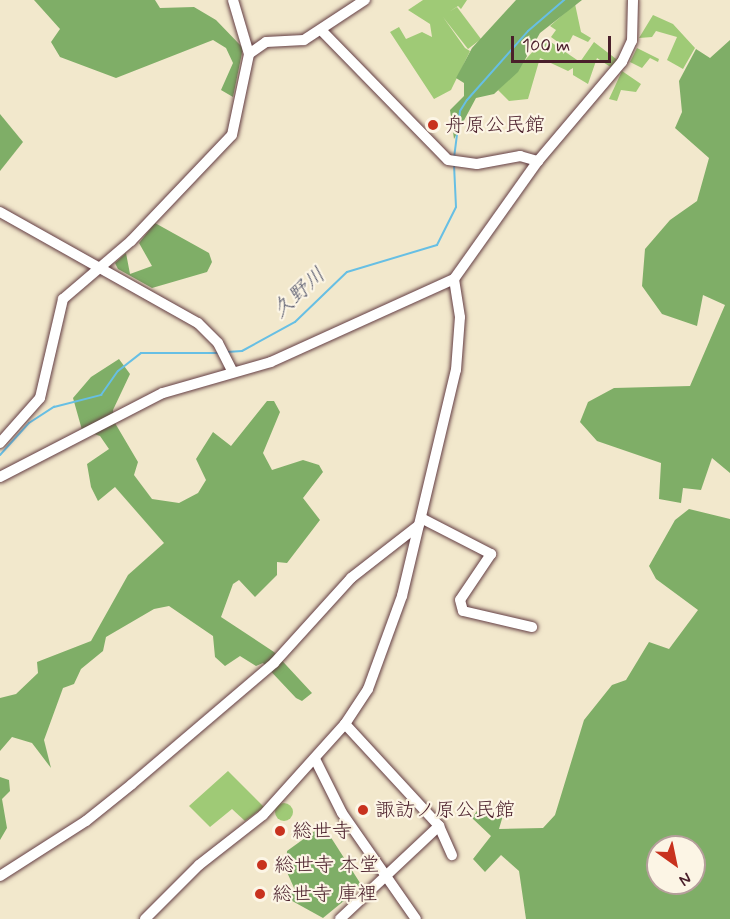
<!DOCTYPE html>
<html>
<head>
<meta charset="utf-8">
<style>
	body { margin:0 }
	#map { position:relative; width:730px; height:919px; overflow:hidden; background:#f2e8cc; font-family:Mynerve,"Klee One",sans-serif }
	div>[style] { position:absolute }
	.green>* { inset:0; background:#9fca76 }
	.round { border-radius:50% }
	.forest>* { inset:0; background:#7fae67 }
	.stream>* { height:2px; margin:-1px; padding:0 1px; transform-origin:1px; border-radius:1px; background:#67bfe4 }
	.roads { filter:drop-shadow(0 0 2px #633d43) drop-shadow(0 0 2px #633d43) }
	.minor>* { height:10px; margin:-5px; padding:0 5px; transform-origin:5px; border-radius:5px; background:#fff }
	.dots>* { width:16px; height:16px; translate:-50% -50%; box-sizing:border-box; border:3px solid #fcf5e5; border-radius:50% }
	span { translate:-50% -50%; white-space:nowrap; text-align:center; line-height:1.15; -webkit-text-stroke:4.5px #fcf5e5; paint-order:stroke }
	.poi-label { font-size:20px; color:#4a1f2b }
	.left { translate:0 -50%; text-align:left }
	.water-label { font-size:21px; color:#54576c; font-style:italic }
	.north { position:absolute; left:646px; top:835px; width:60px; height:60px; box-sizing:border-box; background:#fcf5e5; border:2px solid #b59f9b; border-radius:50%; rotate:147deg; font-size:16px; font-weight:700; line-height:24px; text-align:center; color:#4a1f2b }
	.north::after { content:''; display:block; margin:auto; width:21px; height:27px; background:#c8321e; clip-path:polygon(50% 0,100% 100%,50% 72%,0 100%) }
	.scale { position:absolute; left:511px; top:36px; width:100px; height:27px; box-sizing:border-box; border:3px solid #4a1f2b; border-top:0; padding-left:8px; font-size:18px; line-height:21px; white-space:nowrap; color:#4a1f2b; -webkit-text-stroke:4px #fcf5e5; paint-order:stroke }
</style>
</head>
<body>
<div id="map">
	<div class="green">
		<div style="clip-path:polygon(423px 0,467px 0,461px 9px,458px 6px,449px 12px,457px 7px,481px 39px,468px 49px,443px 17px,465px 48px,470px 51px,451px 90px,434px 99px,390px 32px,399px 27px,406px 39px,422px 32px,432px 37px,430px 24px,408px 10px)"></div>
		<div style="clip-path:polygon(575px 4px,581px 32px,591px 38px,588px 42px,573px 35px,566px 48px,551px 37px,556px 30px,550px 26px)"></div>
		<div style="clip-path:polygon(653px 15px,673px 24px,695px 48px,683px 69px,667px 60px,677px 37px,656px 31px,652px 37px,639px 38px)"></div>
		<div style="clip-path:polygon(545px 38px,580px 62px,594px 42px,620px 62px,612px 68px,597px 58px,588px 84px,573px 75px,573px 68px,568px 71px,540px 58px,528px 99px,509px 101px,498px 90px)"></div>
		<div style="clip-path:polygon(637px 48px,659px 59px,658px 62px,650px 58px,642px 68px,630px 62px)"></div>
		<div style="clip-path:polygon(622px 71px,641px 84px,636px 92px,621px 90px,617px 101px,609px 99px)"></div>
		<div style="clip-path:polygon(228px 771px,264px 807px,245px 821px,232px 809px,210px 827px,189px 806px)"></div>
		<div class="round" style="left:275px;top:803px;width:18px;height:18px"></div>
	</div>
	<div class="forest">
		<div style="clip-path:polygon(34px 0,155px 0,160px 8px,194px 7px,216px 20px,243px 48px,233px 97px,221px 90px,233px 63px,226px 48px,213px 40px,116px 78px,60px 57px,51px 42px,60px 29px)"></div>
		<div style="clip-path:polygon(516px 0,582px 0,540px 33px,518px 72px,494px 94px,476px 98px,454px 139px,450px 110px,464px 96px,464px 83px,456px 78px,472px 48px)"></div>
		<div style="clip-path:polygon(730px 40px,730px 473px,712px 458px,701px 490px,683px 488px,681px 503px,659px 499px,661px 463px,597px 441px,580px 422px,588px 402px,614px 388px,690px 386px,725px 305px,703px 295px,697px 326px,662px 314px,642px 286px,645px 249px,670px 220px,697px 201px,709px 158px,675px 128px,682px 112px,679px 81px,696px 49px,710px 58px)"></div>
		<div style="clip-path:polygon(0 114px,23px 142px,0 171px)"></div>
		<div style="clip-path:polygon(155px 223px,209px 253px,212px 262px,207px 272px,152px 288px,118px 269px,115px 263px,126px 253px,130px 274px,152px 266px,139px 243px)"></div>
		<div style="clip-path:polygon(119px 359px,130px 374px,113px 410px,115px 423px,138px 462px,134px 475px,152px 499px,179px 503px,198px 493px,206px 480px,196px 459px,213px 432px,231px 446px,267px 401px,274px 401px,280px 412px,263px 453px,272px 470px,303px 460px,319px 465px,323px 472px,303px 498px,320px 520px,287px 563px,277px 562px,277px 575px,255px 597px,239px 580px,233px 584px,221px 617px,274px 652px,312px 693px,302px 701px,296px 698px,263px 663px,256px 666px,240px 656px,225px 666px,215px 657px,213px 636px,169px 606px,154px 609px,106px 637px,103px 651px,81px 669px,74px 684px,63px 688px,44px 740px,51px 768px,32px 743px,12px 737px,0 751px,0 698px,16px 694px,38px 673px,37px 662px,91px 641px,128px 575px,164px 543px,115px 487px,98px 501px,91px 487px,87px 464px,109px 449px,100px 436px,82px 430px,73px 398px,91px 377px)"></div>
		<div style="clip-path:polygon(evenodd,689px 509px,730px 519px,730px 919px,526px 919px,519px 871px,501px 855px,485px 872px,473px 859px,491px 836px,472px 818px,479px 808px,504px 812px,499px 829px,543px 828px,555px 815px,584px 720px,612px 685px,626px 680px,649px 642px,669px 649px,698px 610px,656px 579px,649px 566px,675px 520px,689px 509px,658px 847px,694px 847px,694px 883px,658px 883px,658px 847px)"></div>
		<div style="clip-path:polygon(0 777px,9px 780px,10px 791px,2px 799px,7px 828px,0 840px)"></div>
		<div style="clip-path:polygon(323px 825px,362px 886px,323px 918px,285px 897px,295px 890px,286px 870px,287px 851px)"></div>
	</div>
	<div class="stream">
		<div style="left:454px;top:158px;width:47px;rotate:-82.7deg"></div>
		<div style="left:460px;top:111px;width:13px;rotate:-58deg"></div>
		<div style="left:467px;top:100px;width:92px;rotate:-48.5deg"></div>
		<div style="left:528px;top:31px;width:48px;rotate:-40.7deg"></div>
		<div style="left:227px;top:352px;width:15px;rotate:-4deg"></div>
		<div style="left:242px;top:351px;width:60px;rotate:-28.7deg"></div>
		<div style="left:295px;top:322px;width:72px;rotate:-43.9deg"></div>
		<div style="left:347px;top:272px;width:94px;rotate:-16.7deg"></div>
		<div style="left:437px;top:245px;width:42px;rotate:-63.4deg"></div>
		<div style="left:456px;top:207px;width:43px;rotate:-92.7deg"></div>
		<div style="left:0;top:455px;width:43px;rotate:-47.8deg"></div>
		<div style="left:29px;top:423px;width:30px;rotate:-33deg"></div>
		<div style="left:54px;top:407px;width:49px;rotate:-14.3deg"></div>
		<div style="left:101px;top:395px;width:29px;rotate:-55deg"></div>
		<div style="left:118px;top:371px;width:29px;rotate:-38deg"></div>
		<div style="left:141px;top:353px;width:77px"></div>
	</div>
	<div class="roads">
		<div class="minor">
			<div style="left:233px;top:0;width:56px;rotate:73.5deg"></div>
			<div style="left:322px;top:31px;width:180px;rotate:45.7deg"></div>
			<div style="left:448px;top:160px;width:29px;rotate:8deg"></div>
			<div style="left:477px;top:164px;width:44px;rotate:-10.5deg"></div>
			<div style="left:520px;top:156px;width:19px;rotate:16deg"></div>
			<div style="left:0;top:212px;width:227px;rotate:29.3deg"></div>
			<div style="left:198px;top:323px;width:28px;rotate:45deg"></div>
			<div style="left:218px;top:343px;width:31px;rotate:63deg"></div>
			<div style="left:0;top:443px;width:60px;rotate:-48.4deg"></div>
			<div style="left:40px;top:398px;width:102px;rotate:-76.9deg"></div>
			<div style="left:63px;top:299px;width:89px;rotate:-40.5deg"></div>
			<div style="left:131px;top:241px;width:146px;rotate:-46.4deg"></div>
			<div style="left:232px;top:135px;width:83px;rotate:-78.1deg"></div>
			<div style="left:249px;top:54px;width:21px;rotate:-35deg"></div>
			<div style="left:266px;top:42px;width:38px;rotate:-3deg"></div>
			<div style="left:304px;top:40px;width:73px;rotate:-33.3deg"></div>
			<div style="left:0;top:477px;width:183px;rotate:-27.3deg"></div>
			<div style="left:163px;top:393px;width:112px;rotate:-16deg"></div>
			<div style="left:271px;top:362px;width:201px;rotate:-24.4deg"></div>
			<div style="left:454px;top:279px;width:145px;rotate:-54.6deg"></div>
			<div style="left:538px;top:161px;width:130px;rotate:-49.7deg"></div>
			<div style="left:622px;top:62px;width:23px;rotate:-65deg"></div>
			<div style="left:632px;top:41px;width:41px;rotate:-88.6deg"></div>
			<div style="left:421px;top:518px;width:79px;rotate:27.2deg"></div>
			<div style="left:491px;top:554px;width:55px;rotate:124deg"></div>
			<div style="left:460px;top:600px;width:11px;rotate:75deg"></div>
			<div style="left:463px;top:611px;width:71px;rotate:13.1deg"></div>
			<div style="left:345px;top:724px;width:139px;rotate:47.3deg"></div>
			<div style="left:439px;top:826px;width:32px;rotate:66deg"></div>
			<div style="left:315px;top:759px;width:60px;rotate:63.4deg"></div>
			<div style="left:342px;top:813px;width:129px;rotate:55.1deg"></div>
			<div style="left:0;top:876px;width:102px;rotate:-32.6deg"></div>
			<div style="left:86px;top:821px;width:59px;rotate:-38.8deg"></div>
			<div style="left:132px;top:784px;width:187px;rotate:-40.4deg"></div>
			<div style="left:274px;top:663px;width:115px;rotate:-47.8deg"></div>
			<div style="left:351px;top:578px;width:86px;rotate:-37.9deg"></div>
			<div style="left:145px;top:919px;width:76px;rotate:-45deg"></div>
			<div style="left:199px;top:865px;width:81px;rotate:-38deg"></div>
			<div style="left:263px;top:815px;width:122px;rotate:-48deg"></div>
			<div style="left:345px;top:724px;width:42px;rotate:-56.7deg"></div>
			<div style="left:368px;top:689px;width:99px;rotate:-69.9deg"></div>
			<div style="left:402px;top:596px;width:232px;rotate:-76.6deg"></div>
			<div style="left:456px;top:370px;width:53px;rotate:-85.7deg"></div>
			<div style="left:460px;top:317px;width:38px;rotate:-99deg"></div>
			<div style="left:340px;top:919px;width:136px;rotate:-43.2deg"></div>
		</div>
	</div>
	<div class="dots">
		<div style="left:433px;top:125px;background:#c8321e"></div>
		<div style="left:363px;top:810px;background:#c8321e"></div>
		<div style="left:280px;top:831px;background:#c8321e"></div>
		<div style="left:262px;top:865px;background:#c8321e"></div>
		<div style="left:260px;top:894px;background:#c8321e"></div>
	</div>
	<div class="poi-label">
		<span class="left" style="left:445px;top:125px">舟原公民館</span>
		<span class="left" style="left:375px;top:810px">諏訪ノ原公民館</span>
		<span class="left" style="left:292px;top:831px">総世寺</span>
		<span class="left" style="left:274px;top:865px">総世寺 本堂</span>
		<span class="left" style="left:272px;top:894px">総世寺 庫裡</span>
	</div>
	<div class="water-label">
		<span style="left:299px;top:293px;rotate:-42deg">久野川</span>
	</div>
	<div class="north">N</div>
	<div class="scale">100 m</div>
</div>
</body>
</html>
